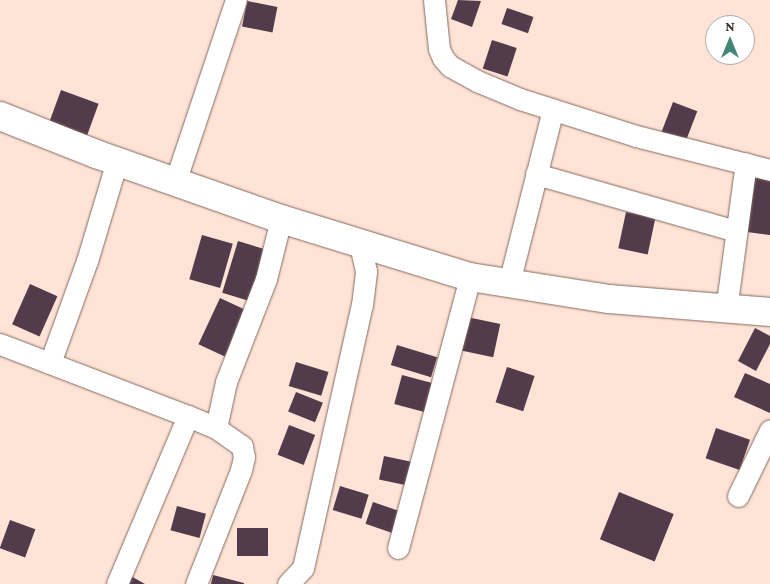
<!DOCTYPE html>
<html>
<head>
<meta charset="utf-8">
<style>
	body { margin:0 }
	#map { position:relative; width:770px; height:584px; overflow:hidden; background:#fee3d6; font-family:"Crimson Pro",serif }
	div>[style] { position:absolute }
	.building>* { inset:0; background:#523b4b; transform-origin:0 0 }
	.roads { filter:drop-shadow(0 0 1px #816a5f) drop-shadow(0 0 1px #816a5f) }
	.street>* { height:21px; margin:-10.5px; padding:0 10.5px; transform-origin:10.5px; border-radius:10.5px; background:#fff }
	.secondary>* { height:28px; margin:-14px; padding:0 14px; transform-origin:14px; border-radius:14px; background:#fff }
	span { translate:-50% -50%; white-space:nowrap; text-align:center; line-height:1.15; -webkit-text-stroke:5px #fff; paint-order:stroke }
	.north { position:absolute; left:705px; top:15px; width:50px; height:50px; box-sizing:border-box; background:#fff; border:1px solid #b1adab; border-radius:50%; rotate:0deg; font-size:14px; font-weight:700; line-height:20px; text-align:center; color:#3d322d }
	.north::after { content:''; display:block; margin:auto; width:18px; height:22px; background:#438576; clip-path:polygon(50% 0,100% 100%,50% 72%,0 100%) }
</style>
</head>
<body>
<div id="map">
	<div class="building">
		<div style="clip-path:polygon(458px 0,481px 1px,472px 27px,451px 19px)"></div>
		<div style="left:247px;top:1px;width:31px;height:26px;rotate:11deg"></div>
		<div style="left:507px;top:8px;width:28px;height:17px;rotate:19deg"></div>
		<div style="left:492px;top:40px;width:26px;height:30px;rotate:18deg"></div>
		<div style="left:61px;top:90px;width:40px;height:42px;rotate:20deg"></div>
		<div style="left:673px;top:102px;width:26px;height:34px;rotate:21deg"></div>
		<div style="clip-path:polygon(754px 175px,770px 177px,770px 235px,747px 232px)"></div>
		<div style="left:626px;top:212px;width:30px;height:37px;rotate:12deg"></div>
		<div style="left:202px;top:235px;width:32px;height:46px;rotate:16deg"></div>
		<div style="left:238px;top:241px;width:30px;height:54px;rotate:17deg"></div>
		<div style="left:30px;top:284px;width:30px;height:44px;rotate:24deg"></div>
		<div style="left:220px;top:298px;width:29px;height:51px;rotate:25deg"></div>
		<div style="left:467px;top:317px;width:34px;height:34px;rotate:12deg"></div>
		<div style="clip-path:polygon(755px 328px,770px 336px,770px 344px,756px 371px,738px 361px)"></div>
		<div style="left:397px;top:345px;width:42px;height:21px;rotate:17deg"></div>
		<div style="left:296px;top:362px;width:34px;height:25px;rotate:17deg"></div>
		<div style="left:507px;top:367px;width:29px;height:37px;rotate:18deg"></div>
		<div style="clip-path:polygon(745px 373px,770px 384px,770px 413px,734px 397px)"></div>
		<div style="left:402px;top:375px;width:34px;height:30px;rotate:15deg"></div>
		<div style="left:296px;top:392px;width:29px;height:21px;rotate:22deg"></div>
		<div style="left:289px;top:425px;width:28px;height:32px;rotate:21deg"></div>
		<div style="left:716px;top:428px;width:36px;height:32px;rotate:19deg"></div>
		<div style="left:384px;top:456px;width:35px;height:24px;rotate:12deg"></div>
		<div style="left:340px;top:486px;width:30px;height:25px;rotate:17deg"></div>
		<div style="left:619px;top:492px;width:59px;height:51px;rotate:22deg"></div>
		<div style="left:373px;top:502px;width:36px;height:23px;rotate:19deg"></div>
		<div style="left:177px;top:506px;width:30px;height:25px;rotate:15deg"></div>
		<div style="left:10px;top:520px;width:27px;height:30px;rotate:20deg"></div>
		<div style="left:237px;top:528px;width:31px;height:28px"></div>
		<div style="clip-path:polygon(129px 575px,145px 584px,124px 584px)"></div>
		<div style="clip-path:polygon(213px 575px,244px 583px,244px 584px,211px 584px)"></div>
	</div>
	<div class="roads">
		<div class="street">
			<div style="left:434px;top:0;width:49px;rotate:84.2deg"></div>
			<div style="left:439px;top:49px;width:10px;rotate:66deg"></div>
			<div style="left:443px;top:58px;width:11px;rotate:49deg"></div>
			<div style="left:450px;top:66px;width:31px;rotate:29deg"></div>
			<div style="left:477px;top:81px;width:47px;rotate:22.7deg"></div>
			<div style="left:520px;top:99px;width:122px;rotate:17.7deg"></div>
			<div style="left:636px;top:136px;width:138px;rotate:14.2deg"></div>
			<div style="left:536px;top:174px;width:208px;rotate:15.9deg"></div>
			<div style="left:175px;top:182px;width:192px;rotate:-71.5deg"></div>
			<div style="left:509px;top:283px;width:179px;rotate:-75.8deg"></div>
			<div style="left:726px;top:310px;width:148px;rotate:-82.3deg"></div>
			<div style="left:0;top:344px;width:201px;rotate:21deg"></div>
			<div style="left:188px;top:416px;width:30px;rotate:23deg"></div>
			<div style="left:216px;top:428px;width:32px;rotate:35deg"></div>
			<div style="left:242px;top:446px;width:11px;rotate:80deg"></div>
			<div style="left:244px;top:457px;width:13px;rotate:103deg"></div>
			<div style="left:241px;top:470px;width:123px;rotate:111.5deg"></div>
			<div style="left:50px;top:363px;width:109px;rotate:-70.1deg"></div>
			<div style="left:87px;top:261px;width:104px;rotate:-73.3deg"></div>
			<div style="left:216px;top:428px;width:47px;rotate:-77.7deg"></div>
			<div style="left:226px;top:382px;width:110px;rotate:-68.8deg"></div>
			<div style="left:266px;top:279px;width:62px;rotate:-76deg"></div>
			<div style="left:738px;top:496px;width:73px;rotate:-64.1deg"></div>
			<div style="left:398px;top:548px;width:280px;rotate:-75.1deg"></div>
			<div style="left:117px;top:584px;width:182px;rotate:-67.1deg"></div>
			<div style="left:288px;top:584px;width:22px;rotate:-47deg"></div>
			<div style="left:303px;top:568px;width:270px;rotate:-77.4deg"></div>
			<div style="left:362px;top:305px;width:34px;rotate:-83deg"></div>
			<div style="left:366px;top:271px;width:27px;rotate:-103deg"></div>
		</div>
		<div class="secondary">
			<div style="left:0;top:116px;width:103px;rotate:21.6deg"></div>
			<div style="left:96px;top:154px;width:196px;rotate:19.4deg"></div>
			<div style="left:281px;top:219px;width:198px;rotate:17.1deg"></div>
			<div style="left:470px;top:277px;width:141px;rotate:9deg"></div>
			<div style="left:609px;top:299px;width:162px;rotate:4.6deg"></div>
		</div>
	</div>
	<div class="north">N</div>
</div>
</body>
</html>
